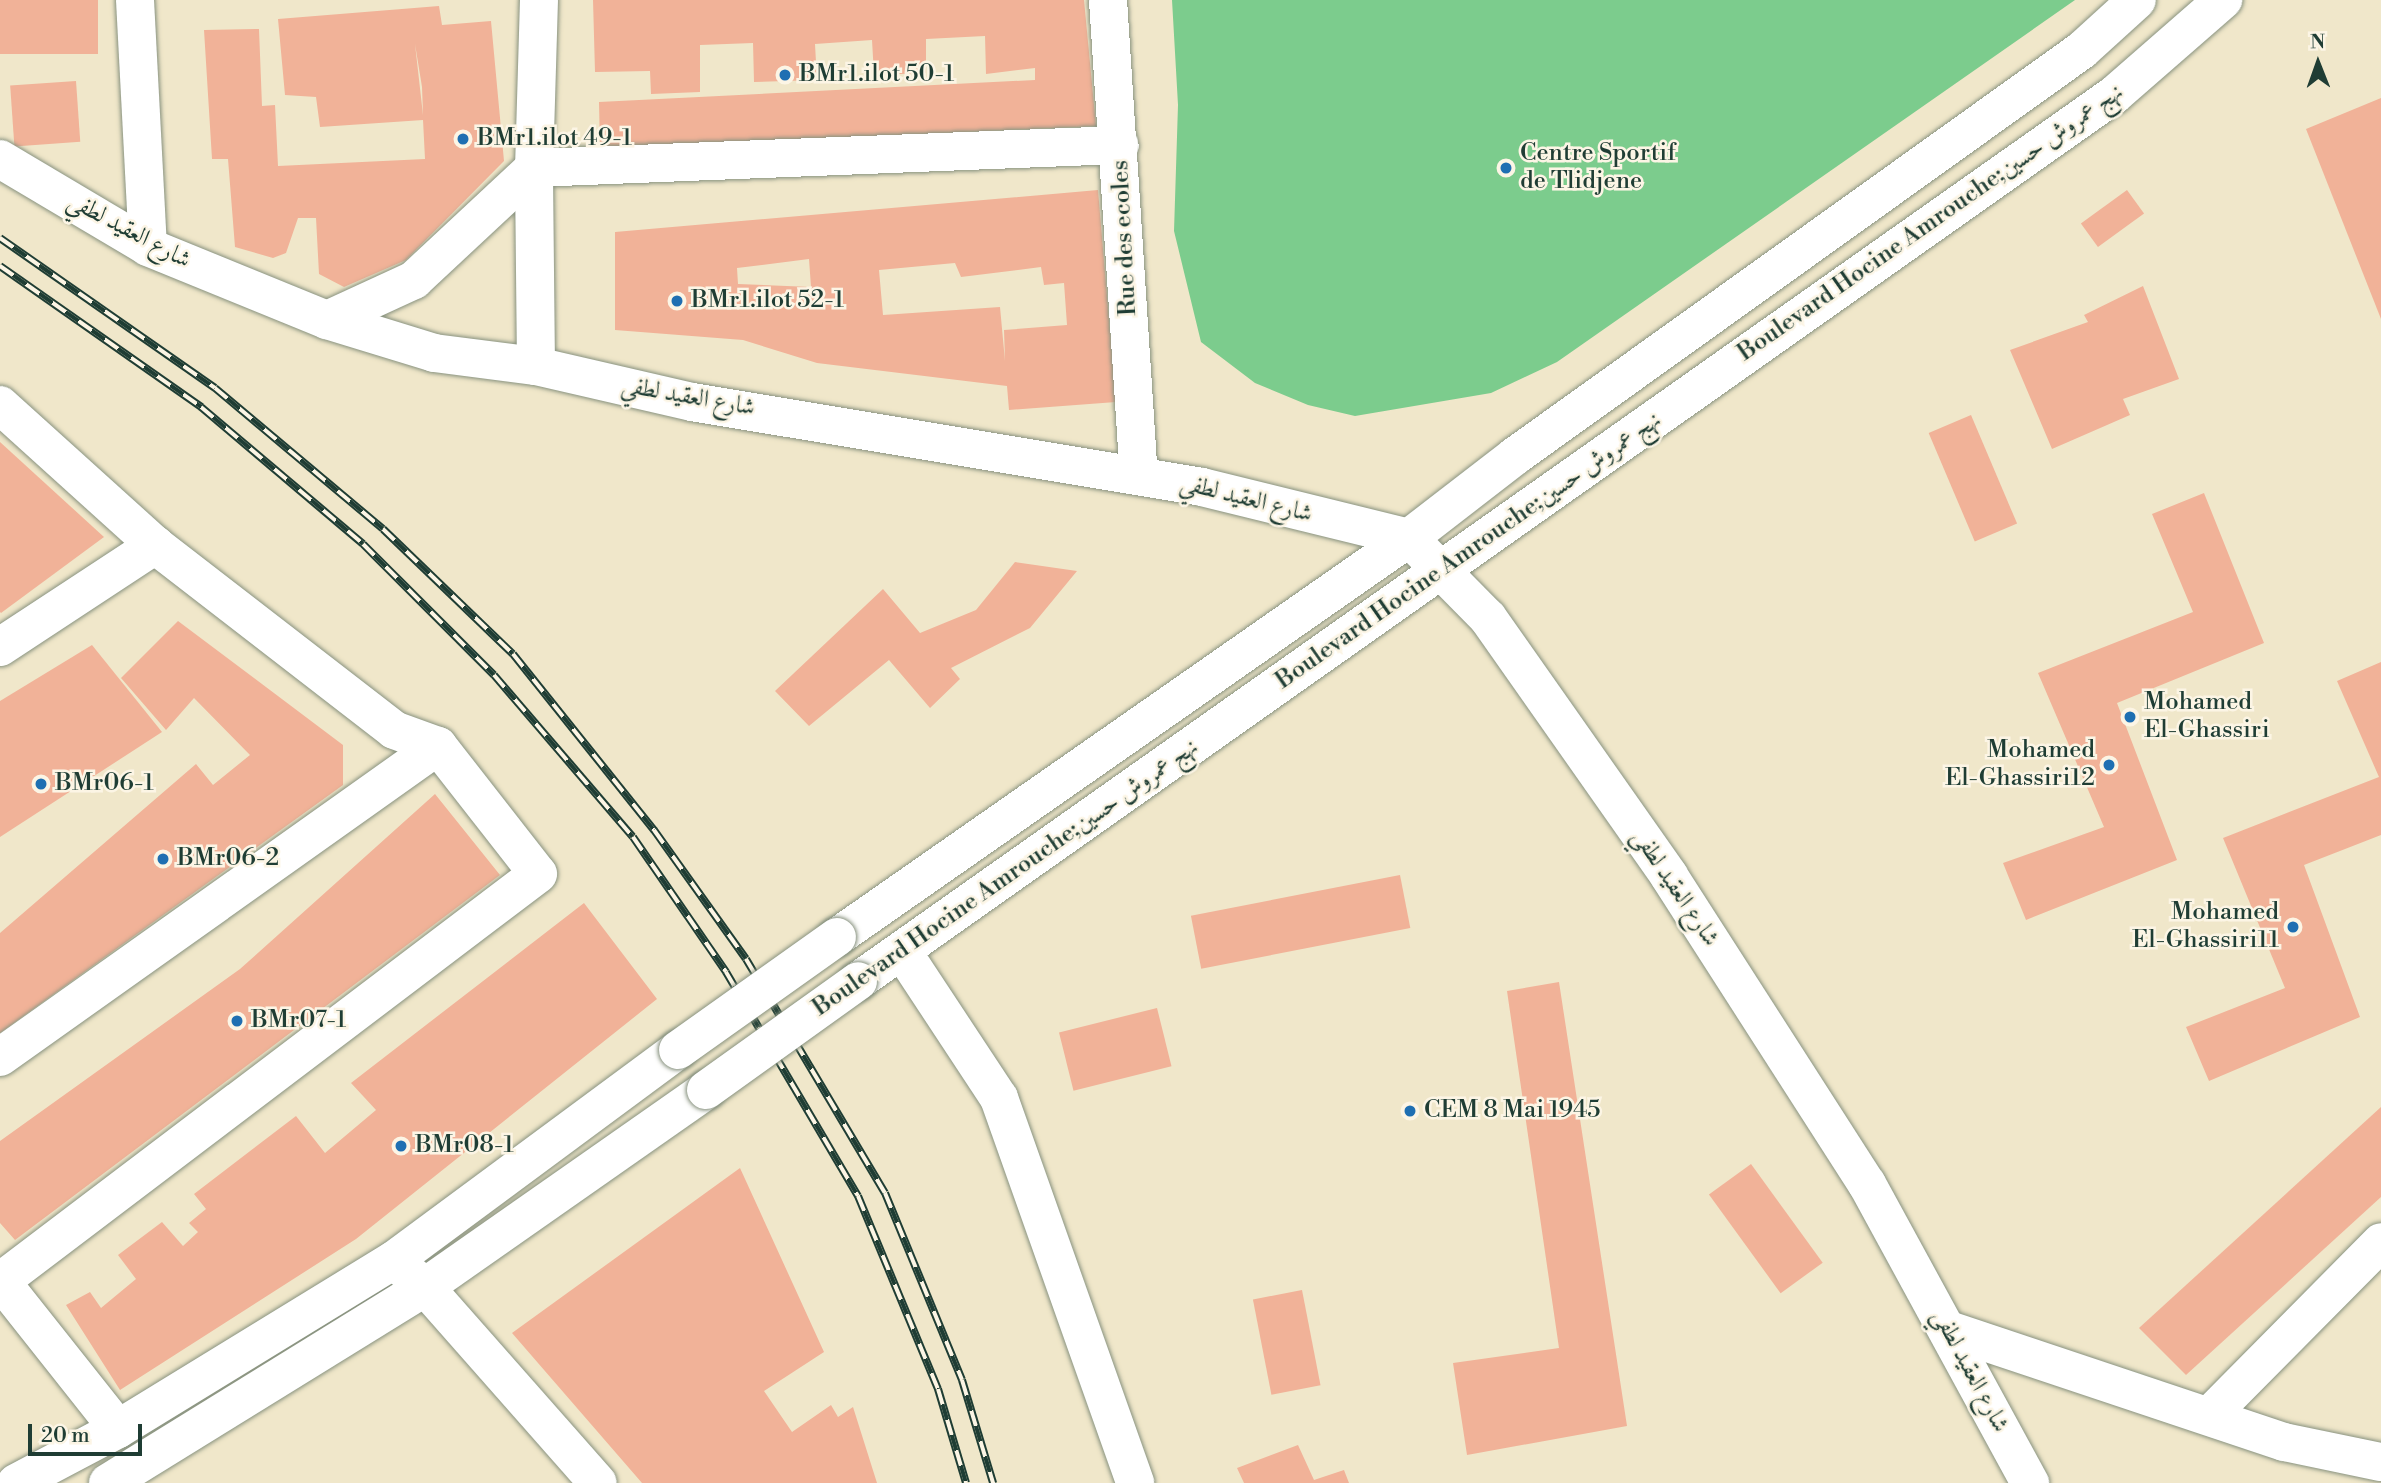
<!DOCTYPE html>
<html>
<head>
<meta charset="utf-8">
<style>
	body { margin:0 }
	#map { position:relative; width:2381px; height:1483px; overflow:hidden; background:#f0e7ca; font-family:"Libre Bodoni",Amiri,serif }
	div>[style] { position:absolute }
	.green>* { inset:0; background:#7ccc8d }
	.building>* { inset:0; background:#f1b298; transform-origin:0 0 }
	.roads { filter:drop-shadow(0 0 2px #88927f) drop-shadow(0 0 2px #88927f) }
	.minor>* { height:38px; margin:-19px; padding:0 19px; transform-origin:19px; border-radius:19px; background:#fff }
	.major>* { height:38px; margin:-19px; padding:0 19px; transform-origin:19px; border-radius:19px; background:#fff }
	.rail>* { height:8px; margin-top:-4px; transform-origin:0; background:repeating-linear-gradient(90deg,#fcf5e5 0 16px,#1f3d34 0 32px); box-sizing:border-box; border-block:2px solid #1f3d34 }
	.bridges { filter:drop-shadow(0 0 2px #88927f) drop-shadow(0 0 2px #88927f) }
	.major-bridge>* { height:38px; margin:-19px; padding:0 19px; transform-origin:19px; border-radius:19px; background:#fff }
	.dots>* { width:19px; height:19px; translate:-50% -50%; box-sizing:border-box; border:4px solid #fcf5e5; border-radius:50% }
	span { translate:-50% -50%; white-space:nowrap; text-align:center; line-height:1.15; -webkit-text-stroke:5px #fcf5e5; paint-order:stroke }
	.poi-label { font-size:24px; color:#1f3d34 }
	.left { translate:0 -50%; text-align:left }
	.right { translate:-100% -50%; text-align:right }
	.street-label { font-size:24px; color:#1f3d34 }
	.north { position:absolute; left:2283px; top:28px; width:70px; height:70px; -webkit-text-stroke:5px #fcf5e5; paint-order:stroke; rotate:359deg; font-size:19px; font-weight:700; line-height:28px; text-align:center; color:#1f3d34 }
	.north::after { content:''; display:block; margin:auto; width:24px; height:32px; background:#1f3d34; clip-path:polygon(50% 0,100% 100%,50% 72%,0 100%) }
	.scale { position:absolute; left:28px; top:1424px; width:114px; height:32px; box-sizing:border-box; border:4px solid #1f3d34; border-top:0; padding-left:9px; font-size:21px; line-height:24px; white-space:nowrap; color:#1f3d34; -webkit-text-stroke:5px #fcf5e5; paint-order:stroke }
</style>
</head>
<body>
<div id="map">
	<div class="green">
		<div style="clip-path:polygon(1172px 0,2075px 0,1557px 362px,1491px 393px,1355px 416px,1308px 405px,1255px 383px,1201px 342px,1174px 231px,1178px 105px)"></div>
	</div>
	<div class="building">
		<div style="left:0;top:0;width:98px;height:54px"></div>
		<div style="clip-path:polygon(593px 0,1084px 0,1096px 126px,600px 149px,599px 102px,1035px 80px,1035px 68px,986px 74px,985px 36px,926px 39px,926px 73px,874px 75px,872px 40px,815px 44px,817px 80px,754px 82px,753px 43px,700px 45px,700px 92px,651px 94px,650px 71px,595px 72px)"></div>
		<div style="clip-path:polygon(evenodd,439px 6px,442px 25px,491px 21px,504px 161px,406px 260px,344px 287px,319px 274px,316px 218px,298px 218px,286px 253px,273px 258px,235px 247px,228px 159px,212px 159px,204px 30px,259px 29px,262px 106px,275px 105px,278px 166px,425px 159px,423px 120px,320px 127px,316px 97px,285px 95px,278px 19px,439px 6px,415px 44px,422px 87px,423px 114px,423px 115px,415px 44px)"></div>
		<div style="left:76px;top:81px;width:61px;height:66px;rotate:86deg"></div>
		<div style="clip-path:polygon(2381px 98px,2381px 319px,2306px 129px)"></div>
		<div style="clip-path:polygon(evenodd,1098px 190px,1116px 402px,1009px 410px,1007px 386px,817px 363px,743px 340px,615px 330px,615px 232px,1098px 190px,809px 259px,811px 287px,738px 284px,737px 268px,809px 259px,1098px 190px,955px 263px,961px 277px,1041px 267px,1044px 285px,1064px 283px,1067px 325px,1004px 330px,1005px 361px,1000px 307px,883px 315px,879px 270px,955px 263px)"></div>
		<div style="left:2127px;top:190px;width:29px;height:57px;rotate:54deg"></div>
		<div style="clip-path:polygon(2143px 286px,2179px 379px,2123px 399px,2130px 415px,2052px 449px,2010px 350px,2088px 322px,2084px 315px)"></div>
		<div style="left:1971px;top:415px;width:118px;height:46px;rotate:67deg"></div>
		<div style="clip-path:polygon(0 442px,104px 537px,1px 613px,0 612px)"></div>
		<div style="clip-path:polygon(2204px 493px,2264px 643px,2117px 703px,2177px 860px,2026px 920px,2003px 863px,2104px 827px,2038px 673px,2193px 612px,2152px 514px)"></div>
		<div style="clip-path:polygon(1015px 562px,1077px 571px,1030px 628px,951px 668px,960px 679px,930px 708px,889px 660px,809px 726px,775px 691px,883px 589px,920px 633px,976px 610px)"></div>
		<div style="clip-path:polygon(178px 621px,343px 745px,343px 785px,0 1033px,0 933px,196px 764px,213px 785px,250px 755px,194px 698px,166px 730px,121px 678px)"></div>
		<div style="clip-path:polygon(92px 645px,162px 732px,0 837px,0 701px)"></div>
		<div style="clip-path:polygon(2381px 662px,2381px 835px,2304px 865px,2360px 1017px,2209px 1081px,2186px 1027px,2285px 988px,2223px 838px,2379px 777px,2337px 681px)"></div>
		<div style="clip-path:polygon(435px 794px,500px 875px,15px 1240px,0 1223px,0 1141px,240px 969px)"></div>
		<div style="left:1400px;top:875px;width:54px;height:213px;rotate:79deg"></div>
		<div style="clip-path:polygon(584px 903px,657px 999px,356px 1239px,120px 1390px,66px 1305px,90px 1292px,101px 1308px,136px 1279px,118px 1255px,162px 1222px,183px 1246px,198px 1232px,189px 1223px,206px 1209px,194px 1194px,296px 1116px,325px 1153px,376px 1110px,351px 1083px)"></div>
		<div style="clip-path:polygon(1559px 982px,1627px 1426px,1467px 1455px,1453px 1363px,1559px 1348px,1507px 991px)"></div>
		<div style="left:1157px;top:1008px;width:60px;height:101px;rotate:76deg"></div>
		<div style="clip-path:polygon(2381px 1107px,2381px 1197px,2186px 1375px,2139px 1328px)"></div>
		<div style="left:1751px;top:1164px;width:122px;height:52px;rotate:54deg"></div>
		<div style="clip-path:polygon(740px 1168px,824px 1352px,764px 1391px,792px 1432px,831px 1405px,838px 1417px,853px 1407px,877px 1483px,642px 1483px,512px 1333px)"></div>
		<div style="left:1302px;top:1290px;width:97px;height:50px;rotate:79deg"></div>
		<div style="clip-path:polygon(1298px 1445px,1314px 1480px,1344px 1470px,1349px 1483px,1244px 1483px,1237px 1468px)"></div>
	</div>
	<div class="roads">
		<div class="minor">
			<div style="left:135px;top:0;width:247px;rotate:87deg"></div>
			<div style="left:1108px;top:0;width:476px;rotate:86.3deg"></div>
			<div style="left:327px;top:320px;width:96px;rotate:-24.7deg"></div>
			<div style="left:414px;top:280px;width:164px;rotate:-43deg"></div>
			<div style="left:534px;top:168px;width:586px;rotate:-2.25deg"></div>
			<div style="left:536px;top:366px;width:198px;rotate:-90.6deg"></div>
			<div style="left:534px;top:168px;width:168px;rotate:-88.3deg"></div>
			<div style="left:0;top:405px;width:209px;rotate:42.1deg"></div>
			<div style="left:155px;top:545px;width:302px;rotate:37.7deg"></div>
			<div style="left:394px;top:730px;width:47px;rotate:20deg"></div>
			<div style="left:438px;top:746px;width:162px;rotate:52deg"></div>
			<div style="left:538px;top:874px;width:674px;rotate:142.84deg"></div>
			<div style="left:0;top:647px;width:186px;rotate:-33.3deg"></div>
			<div style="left:902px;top:951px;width:176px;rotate:56.6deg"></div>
			<div style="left:999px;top:1098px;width:408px;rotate:70.5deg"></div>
			<div style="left:0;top:1057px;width:537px;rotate:-35.38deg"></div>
			<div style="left:399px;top:1265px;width:34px;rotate:40deg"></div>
			<div style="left:425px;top:1287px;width:261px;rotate:48.6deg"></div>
			<div style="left:0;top:1280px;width:190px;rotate:51.6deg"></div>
			<div style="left:1949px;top:1330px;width:353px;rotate:18.5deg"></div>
			<div style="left:2284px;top:1442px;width:99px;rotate:11.7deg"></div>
			<div style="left:2210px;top:1415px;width:243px;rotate:-45.3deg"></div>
		</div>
		<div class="major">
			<div style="left:0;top:159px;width:172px;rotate:30.7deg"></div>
			<div style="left:148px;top:247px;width:193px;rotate:22.2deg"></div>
			<div style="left:327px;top:320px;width:112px;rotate:17.1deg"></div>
			<div style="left:434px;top:353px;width:103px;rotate:7.3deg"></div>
			<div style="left:536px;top:366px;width:160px;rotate:13deg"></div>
			<div style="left:692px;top:402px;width:517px;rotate:9.46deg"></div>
			<div style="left:1202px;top:487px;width:213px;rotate:13.8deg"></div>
			<div style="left:1409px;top:538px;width:112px;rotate:45.4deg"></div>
			<div style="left:1488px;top:618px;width:315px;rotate:54.9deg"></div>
			<div style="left:1669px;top:876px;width:366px;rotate:57.3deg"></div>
			<div style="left:1867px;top:1184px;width:341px;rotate:61.4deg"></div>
			<div style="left:837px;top:937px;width:697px;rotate:-34.9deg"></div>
			<div style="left:1409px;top:538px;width:134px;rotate:-37.7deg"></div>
			<div style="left:1515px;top:456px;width:697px;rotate:-35.6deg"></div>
			<div style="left:2082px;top:50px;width:74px;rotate:-42.3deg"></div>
			<div style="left:858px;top:981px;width:1537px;rotate:-35.2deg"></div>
			<div style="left:2114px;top:95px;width:145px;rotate:-41.1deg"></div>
			<div style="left:16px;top:1483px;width:115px;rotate:-27.9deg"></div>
			<div style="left:118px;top:1429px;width:324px;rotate:-31.5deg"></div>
			<div style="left:394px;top:1260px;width:353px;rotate:-36.5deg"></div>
			<div style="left:108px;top:1483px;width:373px;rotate:-31.7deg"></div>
			<div style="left:425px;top:1287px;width:343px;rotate:-35deg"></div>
		</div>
	</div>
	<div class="rail">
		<div style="left:0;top:238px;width:262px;rotate:34.9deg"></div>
		<div style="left:215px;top:388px;width:219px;rotate:40deg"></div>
		<div style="left:383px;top:529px;width:180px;rotate:43.9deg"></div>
		<div style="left:513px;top:654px;width:226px;rotate:51.3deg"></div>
		<div style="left:654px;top:830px;width:158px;rotate:54.5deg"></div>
		<div style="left:746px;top:959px;width:272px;rotate:59.3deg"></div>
		<div style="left:885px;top:1193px;width:202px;rotate:67.6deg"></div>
		<div style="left:962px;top:1380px;width:108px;rotate:73.2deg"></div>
		<div style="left:0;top:266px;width:246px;rotate:35deg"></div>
		<div style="left:201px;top:407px;width:212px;rotate:40.2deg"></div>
		<div style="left:363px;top:544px;width:185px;rotate:45deg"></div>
		<div style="left:494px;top:675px;width:213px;rotate:49.4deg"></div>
		<div style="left:633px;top:837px;width:164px;rotate:55.4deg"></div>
		<div style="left:726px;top:972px;width:260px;rotate:59.5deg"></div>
		<div style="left:858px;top:1196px;width:209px;rotate:67.5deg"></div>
		<div style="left:938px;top:1389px;width:98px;rotate:73.4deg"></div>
	</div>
	<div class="bridges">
		<div class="major-bridge">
			<div style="left:678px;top:1050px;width:195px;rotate:-35.4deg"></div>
			<div style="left:706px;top:1090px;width:187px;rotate:-35.6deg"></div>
		</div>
	</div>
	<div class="dots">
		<div style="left:785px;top:75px;background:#1f6fb2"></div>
		<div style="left:463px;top:139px;background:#1f6fb2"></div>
		<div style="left:1506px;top:168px;background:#1f6fb2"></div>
		<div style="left:677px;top:301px;background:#1f6fb2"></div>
		<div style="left:2130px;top:717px;background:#1f6fb2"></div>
		<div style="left:2109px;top:765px;background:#1f6fb2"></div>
		<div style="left:41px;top:784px;background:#1f6fb2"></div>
		<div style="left:163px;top:859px;background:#1f6fb2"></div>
		<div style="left:2293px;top:927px;background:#1f6fb2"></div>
		<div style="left:237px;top:1021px;background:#1f6fb2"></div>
		<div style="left:1410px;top:1111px;background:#1f6fb2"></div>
		<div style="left:401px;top:1146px;background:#1f6fb2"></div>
	</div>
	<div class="poi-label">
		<span class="left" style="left:799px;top:75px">BMr1.ilot 50-1</span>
		<span class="left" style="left:477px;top:139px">BMr1.ilot 49-1</span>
		<span class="left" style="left:1520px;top:168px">Centre Sportif<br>de Tlidjene</span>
		<span class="left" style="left:691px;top:301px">BMr1.ilot 52-1</span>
		<span class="left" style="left:2144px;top:717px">Mohamed<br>El-Ghassiri</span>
		<span class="right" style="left:2095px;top:765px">Mohamed<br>El-Ghassiri12</span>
		<span class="left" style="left:55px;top:784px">BMr06-1</span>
		<span class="left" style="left:177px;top:859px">BMr06-2</span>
		<span class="right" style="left:2279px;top:927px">Mohamed<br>El-Ghassiri11</span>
		<span class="left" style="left:251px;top:1021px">BMr07-1</span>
		<span class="left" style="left:1424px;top:1111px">CEM 8 Mai 1945</span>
		<span class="left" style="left:415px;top:1146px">BMr08-1</span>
	</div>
	<div class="street-label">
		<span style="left:1931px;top:223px;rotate:-35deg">Boulevard Hocine Amrouche;نهج عمروش حسين</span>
		<span style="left:129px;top:231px;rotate:28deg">شارع العقيد لطفي</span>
		<span style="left:1125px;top:238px;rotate:-93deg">Rue des ecoles</span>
		<span style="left:688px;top:397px;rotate:10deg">شارع العقيد لطفي</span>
		<span style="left:1246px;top:499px;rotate:14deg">شارع العقيد لطفي</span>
		<span style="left:1469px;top:551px;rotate:-35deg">Boulevard Hocine Amrouche;نهج عمروش حسين</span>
		<span style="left:1006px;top:878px;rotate:-35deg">Boulevard Hocine Amrouche;نهج عمروش حسين</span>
		<span style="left:1675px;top:888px;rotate:56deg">شارع العقيد لطفي</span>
		<span style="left:1970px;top:1371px;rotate:62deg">شارع العقيد لطفي</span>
	</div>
	<div class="north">N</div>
	<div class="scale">20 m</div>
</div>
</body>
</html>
